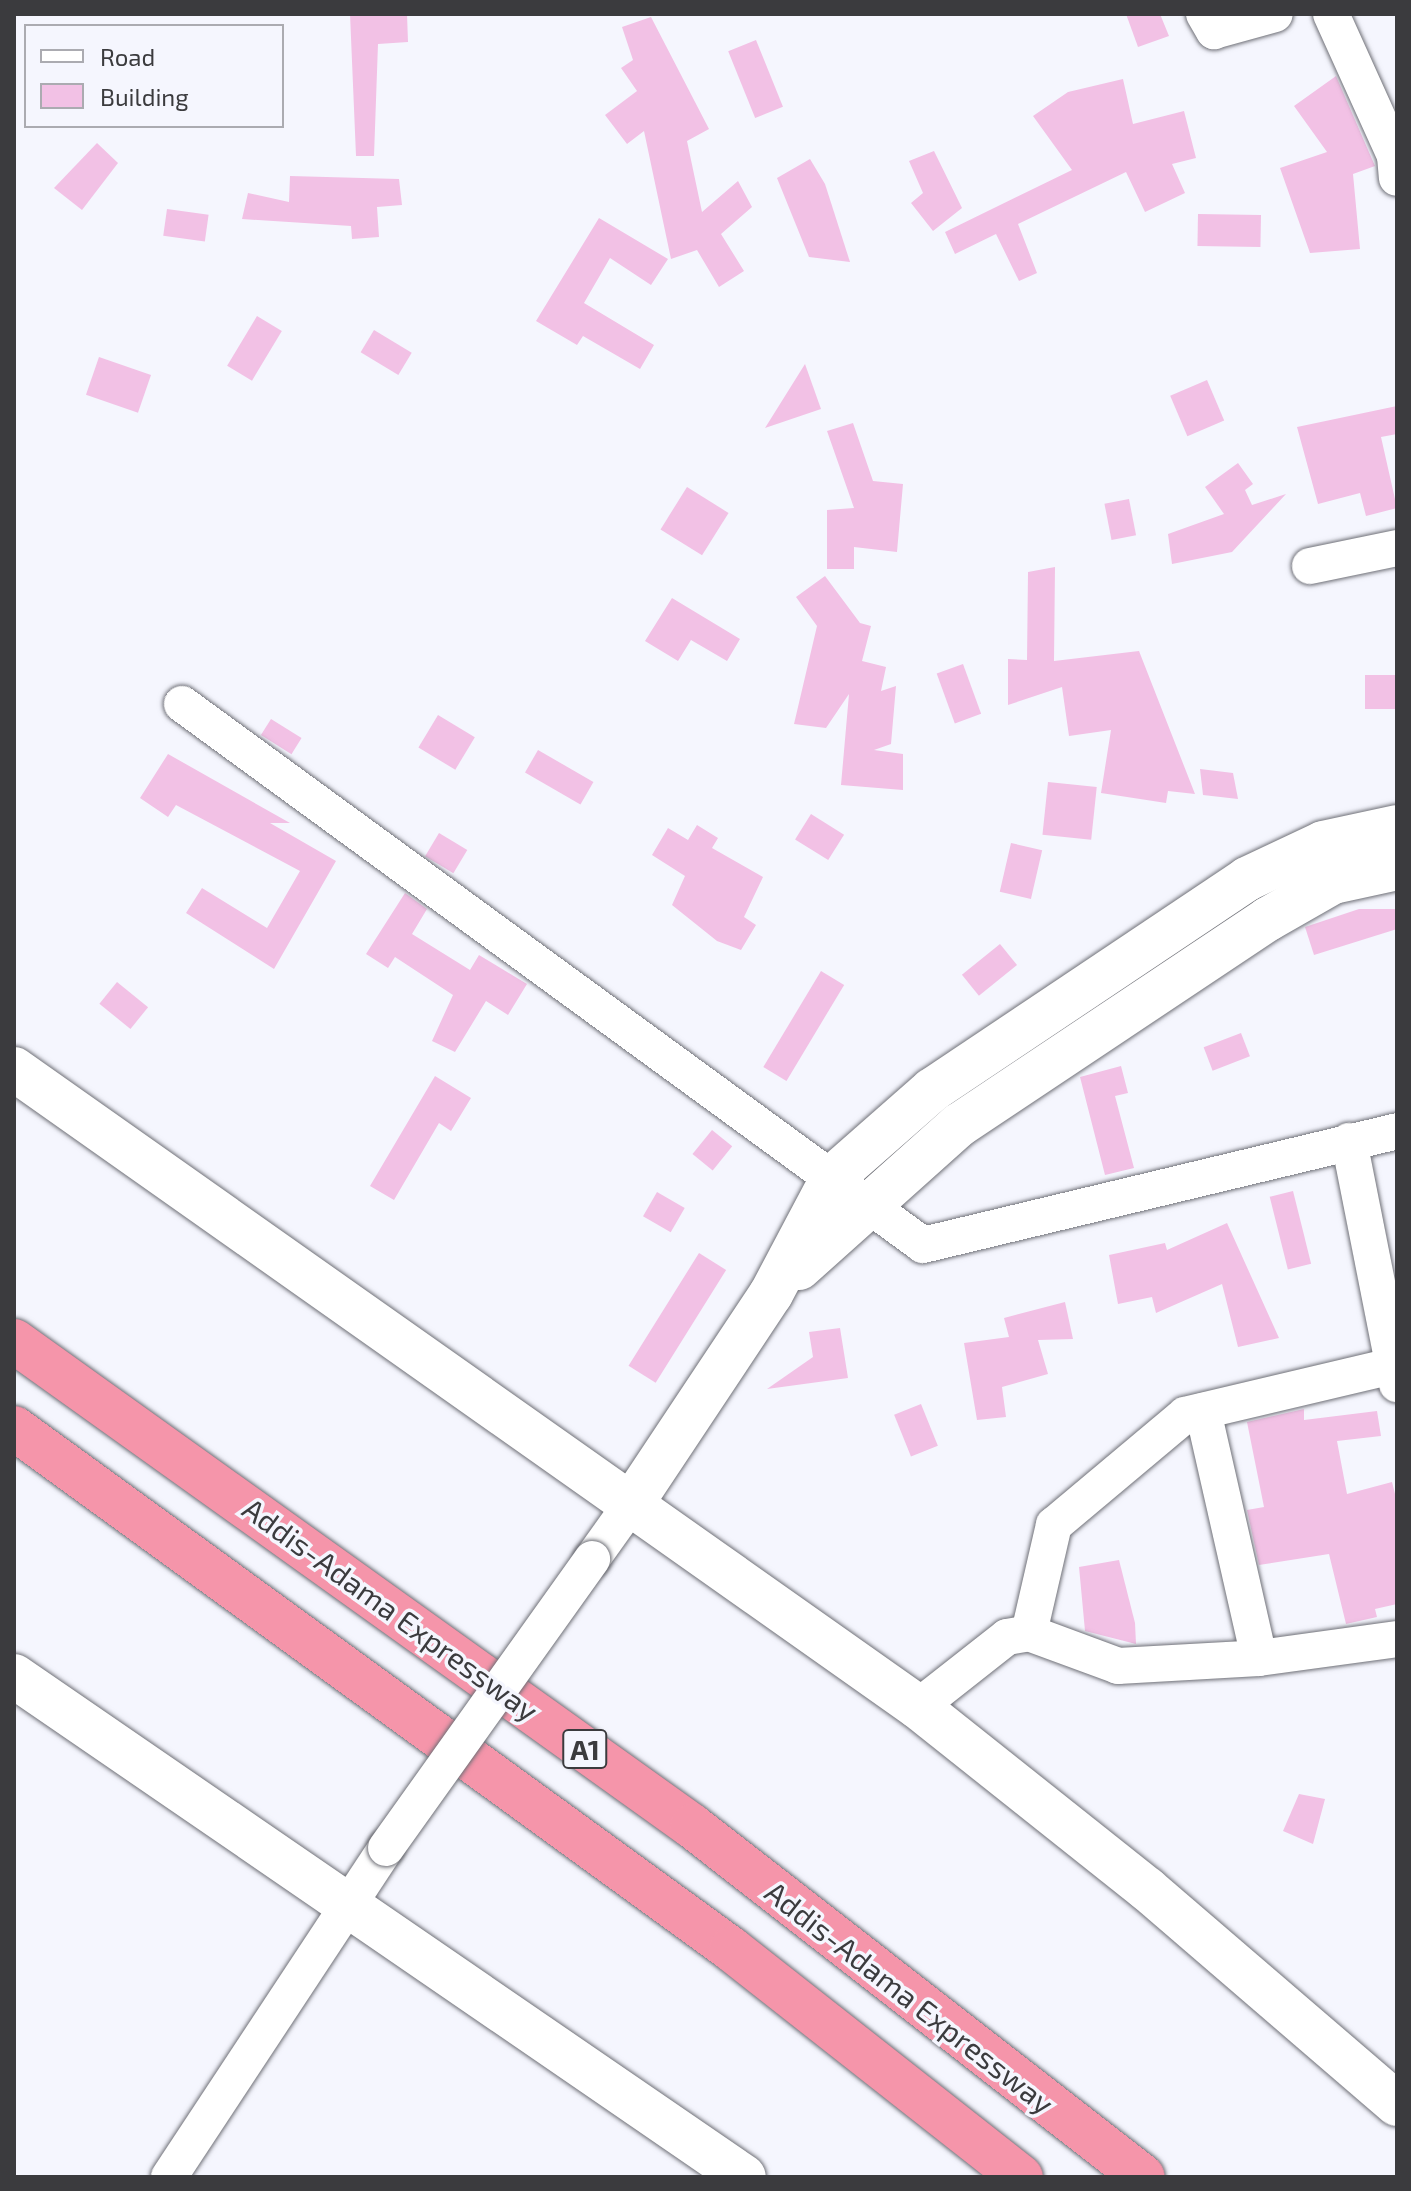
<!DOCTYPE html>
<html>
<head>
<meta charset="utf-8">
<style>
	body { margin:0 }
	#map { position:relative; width:1411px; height:2191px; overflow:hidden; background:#f5f6fe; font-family:"Exo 2",sans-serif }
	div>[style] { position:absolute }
	.building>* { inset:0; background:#f2c1e5; transform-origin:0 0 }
	.roads { filter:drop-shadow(0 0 2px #6f7077) drop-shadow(0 0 2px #6f7077) }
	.street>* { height:36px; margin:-18px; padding:0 18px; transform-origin:18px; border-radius:18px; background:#fff }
	.secondary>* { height:44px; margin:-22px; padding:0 22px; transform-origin:22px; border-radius:22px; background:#fff }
	.highway>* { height:44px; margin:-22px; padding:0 22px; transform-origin:22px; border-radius:22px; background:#f595aa }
	.bridges { filter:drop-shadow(0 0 2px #6f7077) drop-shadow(0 0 2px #6f7077) }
	.street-bridge>* { height:36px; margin:-18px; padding:0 18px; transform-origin:18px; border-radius:18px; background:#fff }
	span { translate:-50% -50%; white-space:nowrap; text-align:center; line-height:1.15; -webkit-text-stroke:7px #f5f6fe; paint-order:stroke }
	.shield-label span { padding:2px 6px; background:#f5f6fe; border:2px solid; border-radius:6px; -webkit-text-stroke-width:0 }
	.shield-label { font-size:28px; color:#3b3b3e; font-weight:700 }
	.street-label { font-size:30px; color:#3b3b3e }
	.frame { position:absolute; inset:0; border:16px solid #3b3b3e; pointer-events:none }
	.legend { position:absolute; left:24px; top:24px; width:260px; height:104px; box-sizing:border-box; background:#f5f6fe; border:2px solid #ababb1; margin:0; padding:10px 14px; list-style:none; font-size:24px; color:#3b3b3e }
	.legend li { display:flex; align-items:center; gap:16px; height:40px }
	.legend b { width:40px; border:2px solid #ababb1 }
</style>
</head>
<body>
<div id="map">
	<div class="building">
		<div style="clip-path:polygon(350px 14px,407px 14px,408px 42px,378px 44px,374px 156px,356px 156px)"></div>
		<div style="clip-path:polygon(1126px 14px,1160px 14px,1169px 36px,1138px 47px)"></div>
		<div style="clip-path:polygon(651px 17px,709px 129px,687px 141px,702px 212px,738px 181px,752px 207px,721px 234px,744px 271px,719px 287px,697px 250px,671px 259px,644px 131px,627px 144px,605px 115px,637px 91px,621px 68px,633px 60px,622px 27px)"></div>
		<div style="left:756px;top:40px;width:72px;height:30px;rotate:68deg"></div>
		<div style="clip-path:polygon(1336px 76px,1375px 166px,1353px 174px,1360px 249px,1310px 253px,1280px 168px,1327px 152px,1294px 106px)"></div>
		<div style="clip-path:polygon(1123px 79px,1133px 124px,1184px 111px,1196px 158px,1172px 164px,1185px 193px,1145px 212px,1126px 172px,1018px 224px,1037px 273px,1019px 281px,996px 234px,955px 254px,945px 232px,1072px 170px,1033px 116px,1068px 92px)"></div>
		<div style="clip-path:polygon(97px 143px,118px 163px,82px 210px,54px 188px)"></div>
		<div style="clip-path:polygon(934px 151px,962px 208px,933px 231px,911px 203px,923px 193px,909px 161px)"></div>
		<div style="clip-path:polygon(810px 159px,825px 184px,850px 262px,809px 257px,777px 178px)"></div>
		<div style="clip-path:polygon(290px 176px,399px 179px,402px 205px,377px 207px,379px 237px,352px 239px,351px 226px,242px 219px,248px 193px,289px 202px)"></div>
		<div style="left:167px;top:209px;width:42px;height:27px;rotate:8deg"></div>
		<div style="left:1198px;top:214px;width:63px;height:32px;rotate:1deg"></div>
		<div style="clip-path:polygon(599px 218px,668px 259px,651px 285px,610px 258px,584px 303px,654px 345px,640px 369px,583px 336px,577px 345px,536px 321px)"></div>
		<div style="left:257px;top:316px;width:29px;height:58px;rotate:31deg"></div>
		<div style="left:374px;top:330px;width:44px;height:26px;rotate:31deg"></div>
		<div style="left:99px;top:357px;width:55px;height:40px;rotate:19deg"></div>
		<div style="clip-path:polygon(805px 364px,821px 409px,765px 428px)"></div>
		<div style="left:1207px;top:380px;width:44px;height:40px;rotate:67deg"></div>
		<div style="clip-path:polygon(1397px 406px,1397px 434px,1381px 437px,1397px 508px,1366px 516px,1360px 493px,1318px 504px,1297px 427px)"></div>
		<div style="clip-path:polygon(853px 423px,873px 481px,903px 484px,897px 552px,854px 547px,854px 569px,827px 569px,827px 510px,854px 508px,827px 431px)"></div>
		<div style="clip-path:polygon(1238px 463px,1253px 484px,1245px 490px,1252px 505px,1286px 494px,1232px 552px,1172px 564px,1168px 534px,1224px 514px,1205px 487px)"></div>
		<div style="left:687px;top:487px;width:49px;height:50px;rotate:32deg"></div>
		<div style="left:1129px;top:499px;width:37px;height:25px;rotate:79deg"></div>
		<div style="clip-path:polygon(1055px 567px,1054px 661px,1139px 651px,1195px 794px,1168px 791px,1166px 803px,1101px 793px,1111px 730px,1069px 736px,1062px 687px,1008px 705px,1008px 659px,1027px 660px,1028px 572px)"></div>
		<div style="clip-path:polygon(825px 576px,860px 623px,871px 626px,862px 661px,886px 667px,881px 691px,896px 686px,891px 744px,874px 750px,903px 754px,903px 790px,841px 785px,849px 694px,826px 728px,794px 724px,817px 626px,796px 597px)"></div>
		<div style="clip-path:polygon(672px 598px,740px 639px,727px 661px,691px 640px,678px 661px,645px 641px)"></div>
		<div style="left:963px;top:664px;width:53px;height:28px;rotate:70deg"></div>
		<div style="left:1397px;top:675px;width:34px;height:32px;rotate:90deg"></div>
		<div style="left:438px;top:715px;width:43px;height:38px;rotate:31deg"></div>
		<div style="left:271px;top:719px;width:36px;height:19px;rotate:32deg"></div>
		<div style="left:538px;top:750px;width:64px;height:26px;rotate:30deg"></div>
		<div style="clip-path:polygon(168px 754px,290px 823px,270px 823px,336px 861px,274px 969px,186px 913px,202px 888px,267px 928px,300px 871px,176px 805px,168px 817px,140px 798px)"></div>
		<div style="clip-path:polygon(1200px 769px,1233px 773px,1238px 799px,1203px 795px)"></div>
		<div style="left:1048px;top:782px;width:49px;height:53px;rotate:6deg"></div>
		<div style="left:811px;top:814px;width:39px;height:30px;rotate:32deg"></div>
		<div style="clip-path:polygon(697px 825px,718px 838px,712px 848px,763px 877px,744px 917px,756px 925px,741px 950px,717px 941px,672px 905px,685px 876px,652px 855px,668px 828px,688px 840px)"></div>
		<div style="left:439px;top:833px;width:33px;height:27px;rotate:31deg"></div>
		<div style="left:1011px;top:843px;width:32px;height:50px;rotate:13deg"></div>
		<div style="clip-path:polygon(405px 893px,427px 909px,412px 934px,470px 970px,479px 955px,527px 984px,508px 1015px,486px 1001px,455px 1052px,432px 1041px,453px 995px,395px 957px,388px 968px,366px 954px)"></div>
		<div style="clip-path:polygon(1359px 909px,1397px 909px,1397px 929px,1314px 955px,1305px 927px)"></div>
		<div style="left:1000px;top:944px;width:27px;height:49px;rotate:51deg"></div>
		<div style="left:821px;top:971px;width:27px;height:112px;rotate:31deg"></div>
		<div style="left:117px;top:982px;width:40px;height:28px;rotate:39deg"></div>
		<div style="left:1241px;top:1033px;width:25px;height:40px;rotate:69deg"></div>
		<div style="clip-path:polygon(1121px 1066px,1128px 1093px,1115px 1096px,1134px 1168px,1105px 1175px,1080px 1077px)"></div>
		<div style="clip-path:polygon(435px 1076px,471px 1098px,451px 1131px,439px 1123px,394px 1200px,370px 1186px)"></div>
		<div style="left:712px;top:1130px;width:26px;height:31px;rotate:39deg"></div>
		<div style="left:1293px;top:1191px;width:75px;height:24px;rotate:76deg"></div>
		<div style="left:657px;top:1192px;width:32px;height:28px;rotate:30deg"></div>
		<div style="clip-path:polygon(1227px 1223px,1279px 1338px,1238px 1347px,1222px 1284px,1156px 1313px,1152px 1297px,1118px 1304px,1109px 1255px,1165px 1243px,1167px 1250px)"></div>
		<div style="left:699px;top:1253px;width:32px;height:133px;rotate:32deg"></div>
		<div style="clip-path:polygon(1065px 1302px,1073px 1339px,1038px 1340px,1048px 1374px,1002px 1387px,1006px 1417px,977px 1420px,964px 1343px,1009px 1337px,1004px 1318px)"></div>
		<div style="clip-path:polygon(840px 1328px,848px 1378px,767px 1389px,813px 1357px,809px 1332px)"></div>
		<div style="left:921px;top:1404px;width:45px;height:29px;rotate:68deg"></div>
		<div style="clip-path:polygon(1304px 1409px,1304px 1420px,1377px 1411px,1381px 1436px,1337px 1441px,1347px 1494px,1392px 1482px,1397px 1502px,1397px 1604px,1375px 1609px,1377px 1617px,1346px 1624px,1329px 1554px,1259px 1565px,1247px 1510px,1264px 1507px,1247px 1422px)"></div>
		<div style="clip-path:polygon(1119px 1560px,1135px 1623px,1136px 1644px,1085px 1631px,1079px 1567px)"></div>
		<div style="clip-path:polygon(1299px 1794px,1325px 1799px,1313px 1844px,1283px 1831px)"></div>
	</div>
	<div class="roads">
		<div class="street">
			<div style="left:1204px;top:14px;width:20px;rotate:60deg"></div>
			<div style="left:1214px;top:31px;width:63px;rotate:-15.6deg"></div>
			<div style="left:1331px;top:14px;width:156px;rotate:65.7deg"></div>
			<div style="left:1395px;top:156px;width:22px;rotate:85deg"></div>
			<div style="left:1310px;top:566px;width:89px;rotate:-11.7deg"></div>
			<div style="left:182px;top:704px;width:917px;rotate:36.13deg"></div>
			<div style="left:923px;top:1245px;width:488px;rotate:-13.5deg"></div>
			<div style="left:1349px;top:1141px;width:248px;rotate:78.8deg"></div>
			<div style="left:1203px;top:1411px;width:253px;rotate:77.2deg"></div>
			<div style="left:592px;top:1559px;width:69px;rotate:-54.5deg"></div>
			<div style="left:1029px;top:1633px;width:111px;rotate:-77deg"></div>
			<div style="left:1054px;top:1525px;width:171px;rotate:-40deg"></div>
			<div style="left:1185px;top:1415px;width:214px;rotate:-13.3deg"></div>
			<div style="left:918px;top:1707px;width:113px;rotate:-38.2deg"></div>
			<div style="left:1007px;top:1637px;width:22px;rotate:-10deg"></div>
			<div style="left:1029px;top:1633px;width:95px;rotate:20.3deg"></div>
			<div style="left:1118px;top:1666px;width:141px;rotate:-3.2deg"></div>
			<div style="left:1259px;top:1658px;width:139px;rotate:-7.8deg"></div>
			<div style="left:169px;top:2177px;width:394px;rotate:-56.6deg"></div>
		</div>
		<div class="secondary">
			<div style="left:14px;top:1069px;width:1106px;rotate:35.21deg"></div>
			<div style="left:918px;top:1707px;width:293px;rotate:38.5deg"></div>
			<div style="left:1147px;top:1889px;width:330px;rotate:40.7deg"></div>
			<div style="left:799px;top:1268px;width:215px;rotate:-41.8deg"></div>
			<div style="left:959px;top:1125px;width:371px;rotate:-33.7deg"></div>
			<div style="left:1268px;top:919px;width:75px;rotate:-29.6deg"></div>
			<div style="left:1333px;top:882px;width:66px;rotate:-12.3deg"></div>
			<div style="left:632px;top:1503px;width:251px;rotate:-56.4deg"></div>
			<div style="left:771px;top:1294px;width:132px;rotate:-62.1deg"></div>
			<div style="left:833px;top:1177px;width:132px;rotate:-41.3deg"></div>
			<div style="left:932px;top:1090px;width:379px;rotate:-33.8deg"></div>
			<div style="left:1247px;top:879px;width:84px;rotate:-25.3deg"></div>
			<div style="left:1323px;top:843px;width:76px;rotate:-12.2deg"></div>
			<div style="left:14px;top:1676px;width:885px;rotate:34.46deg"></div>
		</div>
		<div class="highway">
			<div style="left:14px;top:1341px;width:834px;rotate:35.58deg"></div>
			<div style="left:692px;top:1826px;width:571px;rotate:37.89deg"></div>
			<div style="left:14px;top:1428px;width:886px;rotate:36deg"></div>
			<div style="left:731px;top:1949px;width:369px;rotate:38.2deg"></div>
		</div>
	</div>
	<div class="bridges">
		<div class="street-bridge">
			<div style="left:386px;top:1848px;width:355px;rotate:-54.5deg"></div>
		</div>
	</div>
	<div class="shield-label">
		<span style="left:585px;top:1749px">A1</span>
	</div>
	<div class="street-label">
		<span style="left:391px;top:1609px;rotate:36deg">Addis-Adama Expressway</span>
		<span style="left:910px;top:1997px;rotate:38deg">Addis-Adama Expressway</span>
	</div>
	<div class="frame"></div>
	<ul class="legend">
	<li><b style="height:10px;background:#fff"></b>Road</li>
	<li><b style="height:22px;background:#f2c1e5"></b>Building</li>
	</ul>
</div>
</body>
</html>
